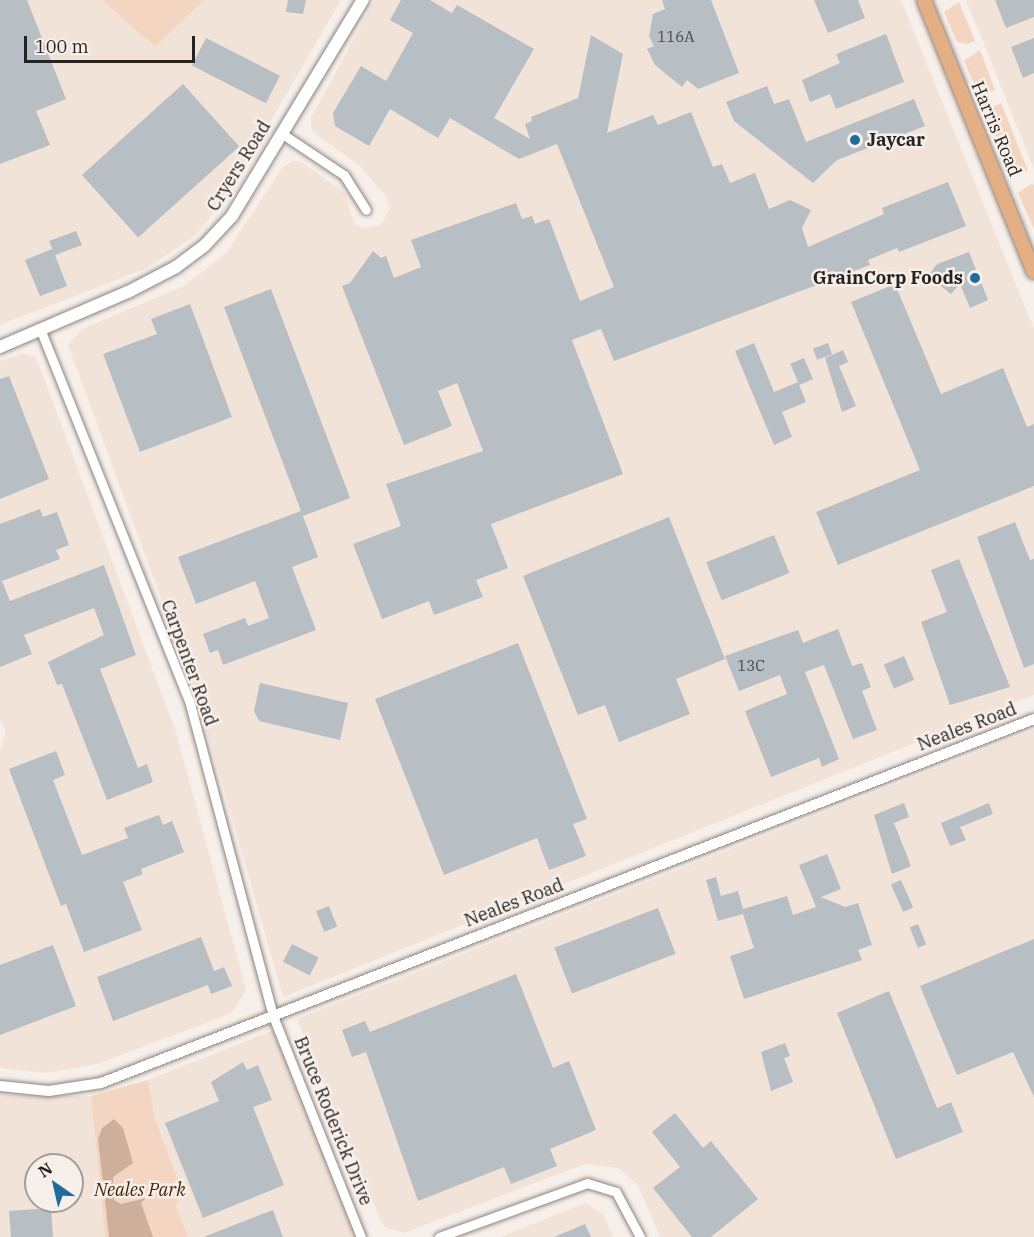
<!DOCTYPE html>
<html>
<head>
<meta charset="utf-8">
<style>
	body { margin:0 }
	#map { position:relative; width:1034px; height:1237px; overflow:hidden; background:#f7efea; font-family:"IBM Plex Serif",serif }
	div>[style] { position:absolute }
	.built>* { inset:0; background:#f2e3d9 }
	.green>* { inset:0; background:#f4d5c1 }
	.water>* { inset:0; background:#ceaf9b }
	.building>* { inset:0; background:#b7bec4; transform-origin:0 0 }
	.roads { filter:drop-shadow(0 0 2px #8d8581) drop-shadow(0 0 2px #8d8581) }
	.minor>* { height:9px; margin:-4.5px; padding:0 4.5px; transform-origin:4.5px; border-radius:4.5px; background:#fff }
	.tertiary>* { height:10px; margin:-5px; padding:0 5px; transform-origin:5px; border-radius:5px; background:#fff }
	.secondary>* { height:12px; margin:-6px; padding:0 6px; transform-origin:6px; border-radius:6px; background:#fff }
	.primary>* { height:14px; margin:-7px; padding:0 7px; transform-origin:7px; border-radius:7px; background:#e5af85 }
	.dots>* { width:16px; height:16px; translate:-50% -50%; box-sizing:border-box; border:3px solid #f7efea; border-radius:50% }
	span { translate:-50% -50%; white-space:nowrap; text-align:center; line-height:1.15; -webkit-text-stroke:5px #f7efea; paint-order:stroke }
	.number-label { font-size:15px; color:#4a4949 }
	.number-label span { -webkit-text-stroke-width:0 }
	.street-label { font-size:18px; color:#252220 }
	.poi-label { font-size:18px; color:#252220; font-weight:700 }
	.left { translate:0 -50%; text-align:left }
	.right { translate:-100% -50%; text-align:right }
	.park-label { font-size:18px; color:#461e00; font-style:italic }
	.north { position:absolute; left:24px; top:1153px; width:60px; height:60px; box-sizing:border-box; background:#f7efea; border:2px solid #a39d99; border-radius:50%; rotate:326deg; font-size:16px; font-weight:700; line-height:24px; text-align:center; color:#252220 }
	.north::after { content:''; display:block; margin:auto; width:21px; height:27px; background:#206b9e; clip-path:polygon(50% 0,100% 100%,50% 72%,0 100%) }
	.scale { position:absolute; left:24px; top:36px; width:171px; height:27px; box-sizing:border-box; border:3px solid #252220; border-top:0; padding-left:8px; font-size:18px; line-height:21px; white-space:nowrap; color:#252220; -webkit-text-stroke:4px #f7efea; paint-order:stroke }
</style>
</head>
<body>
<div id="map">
	<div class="built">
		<div style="clip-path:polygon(0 0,102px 0,155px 47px,204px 0,341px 0,226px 198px,196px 235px,147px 268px,0 325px)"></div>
		<div style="clip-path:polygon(375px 0,901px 0,1034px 329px,1034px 695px,283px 997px,198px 699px,68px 345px,82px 329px,184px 286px,226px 253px,283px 167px,293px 161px,300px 161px,345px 193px,354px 223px,363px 228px,381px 225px,390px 209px,386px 196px,359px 165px,313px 132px,311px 126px,311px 118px)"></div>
		<div style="clip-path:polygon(966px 0,1034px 0,1034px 169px,986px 49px)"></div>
		<div style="clip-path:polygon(23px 353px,36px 357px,176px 732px,246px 990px,232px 1013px,97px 1064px,47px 1073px,0 1068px,0 751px,6px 732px,0 719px,0 361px)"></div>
		<div style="clip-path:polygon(1034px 730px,1034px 1237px,660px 1237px,638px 1185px,618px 1168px,585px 1164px,404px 1233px,383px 1226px,297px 1019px)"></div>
		<div style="clip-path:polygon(277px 1029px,360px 1237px,188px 1237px,175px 1206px,182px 1191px,155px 1119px,148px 1080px)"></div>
		<div style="clip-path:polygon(evenodd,0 1095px,91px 1096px,105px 1237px,0 1237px,0 1095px,36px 1165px,72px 1165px,72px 1201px,36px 1201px,36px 1165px)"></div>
		<div style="clip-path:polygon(585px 1203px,603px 1214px,613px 1237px,500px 1237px)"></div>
	</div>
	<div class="green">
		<div style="clip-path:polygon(102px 0,204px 0,155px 47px)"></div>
		<div style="clip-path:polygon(959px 2px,975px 41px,967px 44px,957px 42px,944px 12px)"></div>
		<div style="clip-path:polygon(980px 50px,995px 90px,986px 94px,978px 93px,964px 61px)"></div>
		<div style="clip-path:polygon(1001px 103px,1028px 171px,1014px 175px,986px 116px,990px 108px)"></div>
		<div style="clip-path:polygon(1033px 183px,1034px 186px,1034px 229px,1018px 193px)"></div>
		<div style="clip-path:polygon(148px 1080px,155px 1119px,182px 1191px,176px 1206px,188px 1237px,105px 1237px,91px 1096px)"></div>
	</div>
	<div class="water">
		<div style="clip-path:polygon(114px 1119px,123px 1128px,133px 1163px,113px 1177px,114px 1200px,121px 1204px,146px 1198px,141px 1203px,153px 1237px,109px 1237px,98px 1139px,102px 1128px)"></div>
	</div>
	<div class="building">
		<div style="clip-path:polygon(0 0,27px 0,66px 99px,36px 111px,50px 145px,0 164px)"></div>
		<div style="clip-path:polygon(288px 0,306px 0,303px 14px,286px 12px)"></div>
		<div style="clip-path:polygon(401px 0,430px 0,452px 13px,457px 5px,534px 49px,494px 118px,530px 139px,525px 124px,532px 121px,531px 117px,578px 98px,591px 35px,623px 54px,607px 133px,653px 115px,658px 125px,691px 112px,713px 167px,722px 164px,730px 183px,755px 173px,769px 209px,790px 200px,811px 210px,802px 228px,808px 247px,884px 214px,882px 208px,948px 182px,966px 226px,899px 252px,897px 248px,868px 260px,870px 265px,614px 361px,601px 329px,572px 340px,623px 474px,491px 524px,508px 568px,476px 580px,483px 597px,434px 615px,429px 601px,382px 619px,353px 544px,401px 526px,386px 484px,483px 451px,457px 383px,438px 391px,452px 426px,404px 445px,342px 286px,350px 283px,373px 251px,381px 258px,386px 256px,394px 278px,421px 267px,411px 240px,516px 203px,522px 219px,532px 216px,535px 224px,549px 219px,580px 301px,614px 287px,557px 144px,519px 159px,450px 118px,438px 138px,390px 109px,369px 146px,335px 126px,333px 113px,361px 66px,386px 81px,413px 33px,390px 20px)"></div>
		<div style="clip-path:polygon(662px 0,711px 0,739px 73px,698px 89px,687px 80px,682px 87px,655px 65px,647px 49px,654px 46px,649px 36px,653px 14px,665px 9px)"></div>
		<div style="clip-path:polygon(814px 0,858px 0,865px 18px,828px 33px)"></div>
		<div style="clip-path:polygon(995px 0,1034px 0,1034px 17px,1006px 28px)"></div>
		<div style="clip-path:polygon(886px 34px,904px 82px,836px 109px,830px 94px,810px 102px,802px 80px,840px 63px,836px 54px)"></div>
		<div style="left:206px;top:38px;width:83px;height:31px;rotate:27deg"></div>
		<div style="clip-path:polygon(1034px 38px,1034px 73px,1023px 78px,1011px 47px)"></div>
		<div style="left:183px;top:84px;width:84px;height:136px;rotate:48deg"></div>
		<div style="clip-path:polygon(767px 86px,774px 104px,789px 99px,806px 142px,914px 99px,925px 126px,837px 160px,813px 183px,734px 121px,726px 102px)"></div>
		<div style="clip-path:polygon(76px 231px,82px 245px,55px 255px,67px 286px,40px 296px,25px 260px,52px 249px,54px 253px,49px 241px)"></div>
		<div style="clip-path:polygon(969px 252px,988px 300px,970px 308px,960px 284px,951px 294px,928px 276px,937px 264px)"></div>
		<div style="clip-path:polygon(895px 284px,941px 394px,1003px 368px,1027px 427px,1034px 424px,1034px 486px,838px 565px,816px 512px,920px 470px,851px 302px)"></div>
		<div style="clip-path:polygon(271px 289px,350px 498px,303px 516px,318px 557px,292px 567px,316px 630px,223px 665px,218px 650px,210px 653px,203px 634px,245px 618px,248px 626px,269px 618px,255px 581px,196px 604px,178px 557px,301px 511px,224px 307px)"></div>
		<div style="clip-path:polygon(190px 304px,232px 417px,140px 452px,103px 354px,157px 334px,151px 319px)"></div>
		<div style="clip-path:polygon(754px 343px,774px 392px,798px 382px,806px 402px,782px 412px,792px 437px,774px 445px,735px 351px)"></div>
		<div style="left:828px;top:343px;width:12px;height:16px;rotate:70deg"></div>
		<div style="clip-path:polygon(843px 350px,848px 362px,839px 366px,856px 406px,842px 412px,825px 358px)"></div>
		<div style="left:804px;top:358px;width:23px;height:15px;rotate:67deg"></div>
		<div style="clip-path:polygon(9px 376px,49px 479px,0 499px,0 379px)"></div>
		<div style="clip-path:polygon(40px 509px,43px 517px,57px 512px,69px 545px,56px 550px,60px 559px,2px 581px,10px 601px,104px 565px,136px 655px,100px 669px,138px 768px,147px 764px,153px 782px,107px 800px,62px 684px,57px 685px,48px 662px,104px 635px,94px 608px,24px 635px,32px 654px,0 667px,0 524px)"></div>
		<div style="clip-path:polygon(669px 517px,725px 659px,676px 679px,690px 714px,619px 742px,605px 705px,578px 715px,523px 576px)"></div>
		<div style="clip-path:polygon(1015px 522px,1030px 560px,1034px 559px,1034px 664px,1024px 668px,977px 537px)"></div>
		<div style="left:774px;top:535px;width:41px;height:73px;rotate:68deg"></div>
		<div style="clip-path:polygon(959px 559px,1010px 687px,950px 705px,921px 622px,947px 612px,931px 570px)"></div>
		<div style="clip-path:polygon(838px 629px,852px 666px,862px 663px,871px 687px,862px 691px,877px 730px,853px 739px,824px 665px,805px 672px,839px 759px,822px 767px,819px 758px,771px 777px,745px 711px,787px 694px,780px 675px,739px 691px,725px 656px,798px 630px,803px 643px)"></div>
		<div style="clip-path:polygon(518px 643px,587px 819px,573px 824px,586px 856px,549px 870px,537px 838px,444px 875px,375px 699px)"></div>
		<div style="left:904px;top:656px;width:26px;height:22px;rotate:67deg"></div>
		<div style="clip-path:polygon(260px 683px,348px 703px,340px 740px,259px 721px,254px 711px)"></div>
		<div style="clip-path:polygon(56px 751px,65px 775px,53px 780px,82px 855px,128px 838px,124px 828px,159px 815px,163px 825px,172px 821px,184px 852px,141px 869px,143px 874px,123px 882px,142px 930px,84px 952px,66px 904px,61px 906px,9px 769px)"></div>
		<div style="clip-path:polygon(904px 803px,909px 817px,894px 823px,911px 866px,892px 874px,874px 815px)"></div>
		<div style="clip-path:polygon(989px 803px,993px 814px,960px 827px,966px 840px,950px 846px,941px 823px)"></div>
		<div style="clip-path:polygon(827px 854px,841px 889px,821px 897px,845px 907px,858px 903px,872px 945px,858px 950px,862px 960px,744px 999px,730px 956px,754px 948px,743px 914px,718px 921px,706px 880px,716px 877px,721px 896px,738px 891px,743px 909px,787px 896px,793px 915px,816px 907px,799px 865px)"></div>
		<div style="left:901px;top:880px;width:30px;height:11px;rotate:66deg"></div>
		<div style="left:329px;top:906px;width:22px;height:14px;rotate:68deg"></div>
		<div style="left:658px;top:908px;width:49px;height:111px;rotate:69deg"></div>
		<div style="left:918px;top:924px;width:22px;height:9px;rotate:68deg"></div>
		<div style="clip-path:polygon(201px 937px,214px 971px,224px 967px,232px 986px,211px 994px,208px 985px,113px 1021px,97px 977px)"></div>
		<div style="clip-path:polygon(1034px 939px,1034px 1097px,1013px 1052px,957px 1075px,920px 986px)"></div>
		<div style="left:292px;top:944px;width:30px;height:20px;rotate:27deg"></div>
		<div style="clip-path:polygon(53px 945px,76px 1006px,0 1035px,0 965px)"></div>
		<div style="clip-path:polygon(516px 974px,553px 1068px,569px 1061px,596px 1130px,550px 1149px,557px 1166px,511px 1184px,504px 1167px,418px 1201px,366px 1052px,352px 1057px,342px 1030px,365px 1021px,370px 1032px)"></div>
		<div style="clip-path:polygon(889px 991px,937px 1108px,951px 1102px,963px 1132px,896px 1159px,837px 1013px)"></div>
		<div style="clip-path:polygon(785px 1043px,790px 1056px,784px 1058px,793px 1082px,771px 1091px,761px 1052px)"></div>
		<div style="clip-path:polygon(243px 1062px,247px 1070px,258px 1065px,272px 1100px,253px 1107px,284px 1185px,203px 1218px,165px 1123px,219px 1101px,211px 1082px)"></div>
		<div style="clip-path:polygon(675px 1113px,703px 1148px,711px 1141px,758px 1199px,711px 1237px,692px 1237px,653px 1188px,680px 1167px,652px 1132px)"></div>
		<div style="left:51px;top:1208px;width:29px;height:42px;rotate:86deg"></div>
		<div style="clip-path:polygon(273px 1210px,283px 1237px,206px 1237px,206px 1236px)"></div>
		<div style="clip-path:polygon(585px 1224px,591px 1237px,554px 1237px)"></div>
	</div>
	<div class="roads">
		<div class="minor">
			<div style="left:281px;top:133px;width:76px;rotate:33.7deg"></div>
			<div style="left:344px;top:175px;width:41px;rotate:57.8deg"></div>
			<div style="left:41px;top:331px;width:402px;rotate:68.2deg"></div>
			<div style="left:190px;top:704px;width:323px;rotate:75.1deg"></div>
			<div style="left:273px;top:1016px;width:238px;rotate:68.3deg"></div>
			<div style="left:439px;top:1237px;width:158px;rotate:-20deg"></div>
			<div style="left:587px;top:1183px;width:30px;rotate:17deg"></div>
			<div style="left:616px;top:1192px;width:51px;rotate:61.9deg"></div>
		</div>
		<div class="tertiary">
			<div style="left:0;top:1086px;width:49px;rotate:5.8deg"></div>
			<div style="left:49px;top:1091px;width:53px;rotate:-8.7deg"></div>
			<div style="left:101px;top:1083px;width:1001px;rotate:-21.31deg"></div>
		</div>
		<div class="secondary">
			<div style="left:0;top:347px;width:139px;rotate:-23.3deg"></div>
			<div style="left:128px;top:292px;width:54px;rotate:-27.5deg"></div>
			<div style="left:176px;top:267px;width:36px;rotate:-37deg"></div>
			<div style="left:205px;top:245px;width:40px;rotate:-47deg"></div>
			<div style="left:232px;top:216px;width:253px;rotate:-58.8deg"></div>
		</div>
		<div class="primary">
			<div style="left:924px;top:0;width:293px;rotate:68deg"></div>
		</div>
	</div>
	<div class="dots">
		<div style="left:855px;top:140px;background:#206b9e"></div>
		<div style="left:975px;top:278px;background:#206b9e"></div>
	</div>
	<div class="number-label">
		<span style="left:676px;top:37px">116A</span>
		<span style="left:751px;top:666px">13C</span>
	</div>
	<div class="street-label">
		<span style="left:996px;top:129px;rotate:67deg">Harris Road</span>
		<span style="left:239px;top:166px;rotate:-58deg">Cryers Road</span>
		<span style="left:189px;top:663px;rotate:70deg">Carpenter Road</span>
		<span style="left:967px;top:727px;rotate:-21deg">Neales Road</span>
		<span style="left:514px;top:903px;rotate:-21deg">Neales Road</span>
		<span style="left:333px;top:1121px;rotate:68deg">Bruce Roderick Drive</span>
	</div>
	<div class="poi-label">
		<span class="left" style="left:867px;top:140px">Jaycar</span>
		<span class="right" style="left:963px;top:278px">GrainCorp Foods</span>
	</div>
	<div class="park-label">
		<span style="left:140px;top:1190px">Neales Park</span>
	</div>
	<div class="north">N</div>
	<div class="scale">100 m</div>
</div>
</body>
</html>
